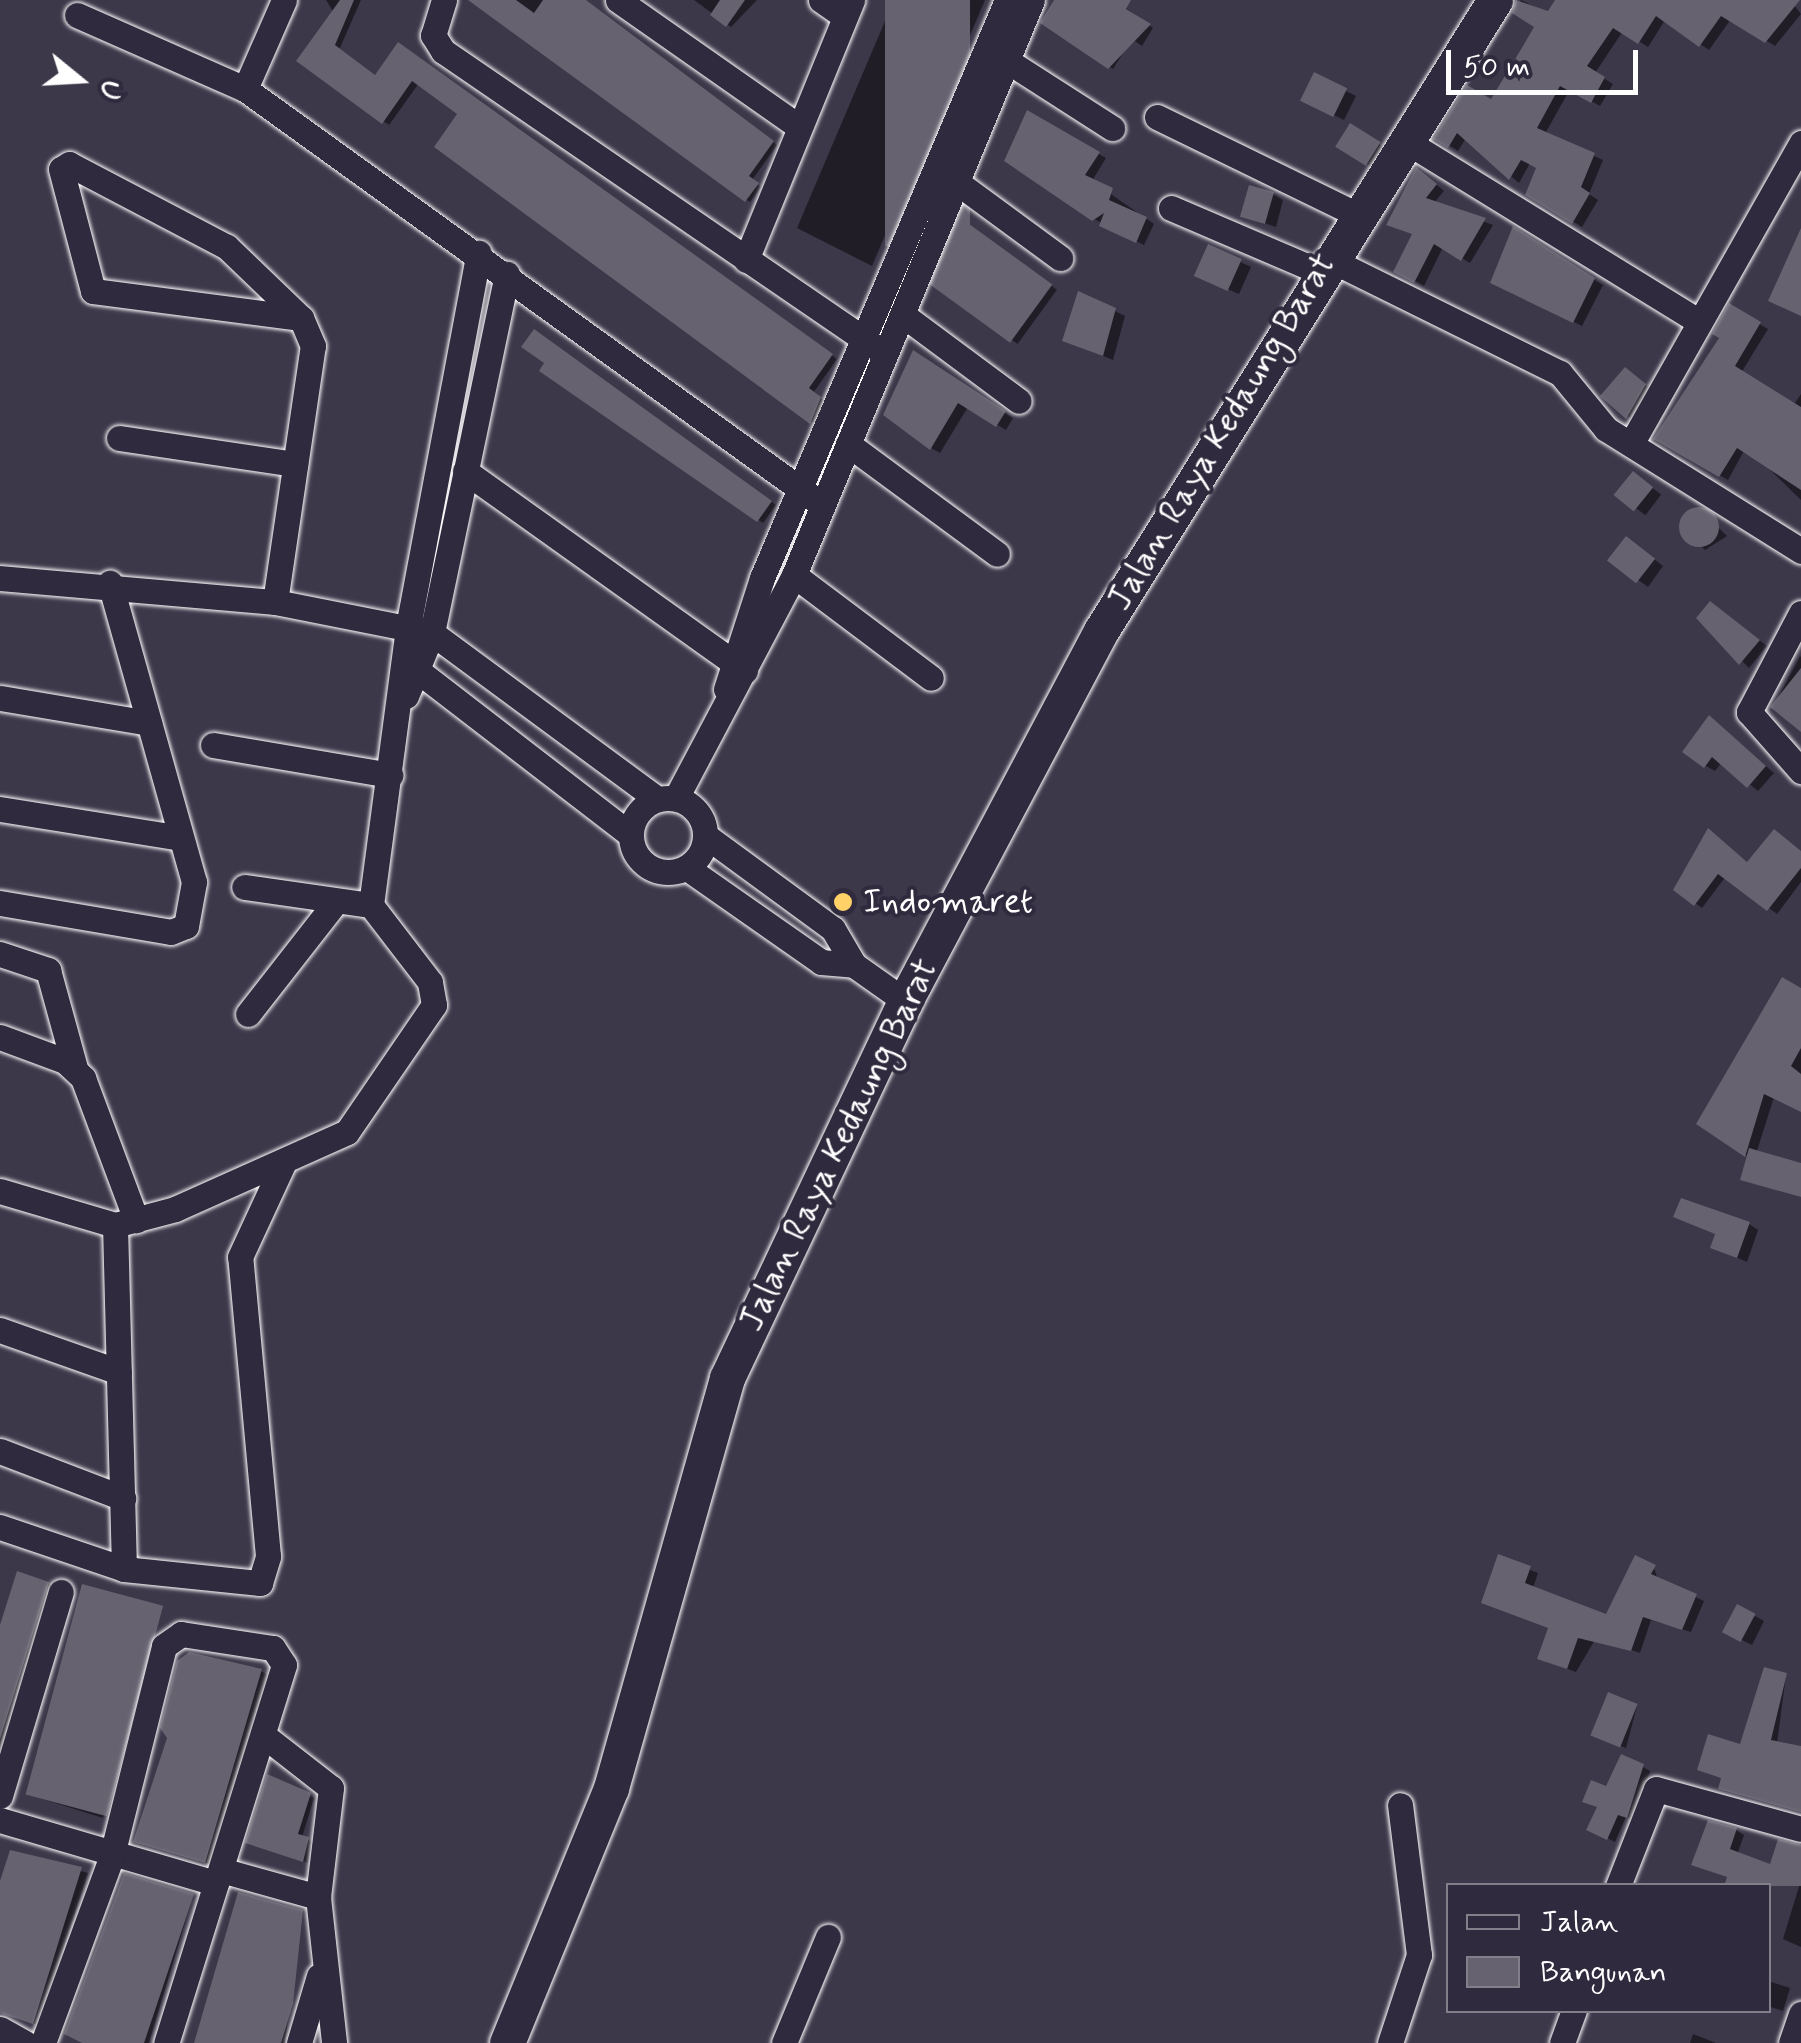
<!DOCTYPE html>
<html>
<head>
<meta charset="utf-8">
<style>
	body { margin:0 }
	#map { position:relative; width:1801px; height:2043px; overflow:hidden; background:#3c3749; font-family:Mynerve,sans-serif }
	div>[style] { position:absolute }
	.shadow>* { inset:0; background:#0007; transform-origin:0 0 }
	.building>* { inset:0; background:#666270; transform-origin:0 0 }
	.round { border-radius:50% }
	.roads { filter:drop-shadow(0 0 2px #fff) drop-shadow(0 0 2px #fff) }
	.street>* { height:25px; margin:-12.5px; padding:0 12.5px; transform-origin:12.5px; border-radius:12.5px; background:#2f2a3d }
	.street>.ring { margin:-12.5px; padding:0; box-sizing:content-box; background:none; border:25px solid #2f2a3d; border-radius:50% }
	.secondary>* { height:35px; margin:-17.5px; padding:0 17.5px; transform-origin:17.5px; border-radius:17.5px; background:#2f2a3d }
	.dots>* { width:28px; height:28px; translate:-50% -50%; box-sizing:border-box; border:5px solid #2f2a3d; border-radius:50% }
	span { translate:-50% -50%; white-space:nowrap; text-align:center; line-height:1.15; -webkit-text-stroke:8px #2f2a3d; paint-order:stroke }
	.street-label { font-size:35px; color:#fff }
	.poi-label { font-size:35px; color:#fff }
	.left { translate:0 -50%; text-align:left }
	.legend { position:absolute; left:1446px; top:1883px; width:325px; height:130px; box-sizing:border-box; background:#2f2a3d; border:2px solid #827f8b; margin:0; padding:12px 18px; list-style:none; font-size:30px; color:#fff }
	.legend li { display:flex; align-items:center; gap:20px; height:50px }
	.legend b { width:50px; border:2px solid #827f8b }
	.north { position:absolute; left:30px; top:30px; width:100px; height:100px; -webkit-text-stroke:8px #2f2a3d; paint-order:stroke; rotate:108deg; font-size:28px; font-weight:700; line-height:40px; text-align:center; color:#fff }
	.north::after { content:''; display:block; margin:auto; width:35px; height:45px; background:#fff; clip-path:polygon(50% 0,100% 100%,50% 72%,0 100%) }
	.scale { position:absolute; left:1446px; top:50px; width:192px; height:45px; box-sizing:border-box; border:5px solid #fff; border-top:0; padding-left:12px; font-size:30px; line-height:35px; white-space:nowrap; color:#fff; -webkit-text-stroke:8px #2f2a3d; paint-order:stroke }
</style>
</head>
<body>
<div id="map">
	<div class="shadow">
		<div style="clip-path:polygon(326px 0,361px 0,339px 50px,376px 78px,404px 48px,837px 359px,813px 393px,826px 402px,816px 425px,438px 147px,461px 113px,419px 83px,389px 125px,300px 60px,334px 13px)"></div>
		<div style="clip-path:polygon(472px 0,578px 0,777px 145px,752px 180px,761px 187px,750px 202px)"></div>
		<div style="clip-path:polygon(694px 0,757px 0,731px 27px)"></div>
		<div style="clip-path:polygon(894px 0,985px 0,872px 266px,797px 228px)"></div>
		<div style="clip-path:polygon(1062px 0,1115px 0,1153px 28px,1142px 46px,1132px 39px,1113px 69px,1044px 23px)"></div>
		<div style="clip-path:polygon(1521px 0,1549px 14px,1558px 0,1790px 0,1801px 14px,1775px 46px,1731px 19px,1709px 50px,1665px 20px,1648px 47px,1623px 31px,1595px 73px,1613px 84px,1600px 106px,1570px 89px,1545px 134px,1603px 160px,1589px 194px,1598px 200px,1582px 227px,1528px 194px,1539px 167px,1530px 163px,1519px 183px,1466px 138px,1458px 151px,1437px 138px,1492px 102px,1537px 26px,1515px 12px)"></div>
		<div style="clip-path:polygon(1315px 76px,1356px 96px,1344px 120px,1313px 105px)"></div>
		<div style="clip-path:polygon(1029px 114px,1106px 158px,1092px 181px,1154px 224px,1144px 245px,1094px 219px)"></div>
		<div style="left:1350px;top:126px;width:46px;height:23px;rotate:32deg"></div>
		<div style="clip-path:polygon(1425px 175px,1444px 191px,1434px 203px,1493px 225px,1470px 263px,1443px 247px,1424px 286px,1396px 271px,1414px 235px)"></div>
		<div style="clip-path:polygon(1273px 194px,1283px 200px,1276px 227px,1244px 216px)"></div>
		<div style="left:972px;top:228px;width:105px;height:67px;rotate:36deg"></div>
		<div style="clip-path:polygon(1514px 230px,1603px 285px,1582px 326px,1502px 287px)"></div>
		<div style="clip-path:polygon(1209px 247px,1251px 267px,1239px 294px,1207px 280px)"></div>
		<div style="clip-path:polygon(1730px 307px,1768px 329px,1741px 373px,1775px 394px,1728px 480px,1656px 438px,1723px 338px)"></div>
		<div style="clip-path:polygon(1115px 311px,1125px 316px,1113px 360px,1065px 340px)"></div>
		<div style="clip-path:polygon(539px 335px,776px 505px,763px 523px,548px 363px)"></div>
		<div style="clip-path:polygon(922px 358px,1013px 418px,1006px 430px,968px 407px,940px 453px,931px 448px)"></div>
		<div style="clip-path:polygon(1629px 373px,1649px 388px,1631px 419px,1604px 396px)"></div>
		<div style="clip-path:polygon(1801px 394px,1801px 500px,1758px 458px)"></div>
		<div style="left:1634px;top:474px;width:34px;height:26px;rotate:37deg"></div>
		<div style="clip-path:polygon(1698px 508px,1727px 536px,1705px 550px,1681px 527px)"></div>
		<div style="clip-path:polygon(1636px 545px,1663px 566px,1648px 587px,1611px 560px)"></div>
		<div style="clip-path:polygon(1719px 609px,1767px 646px,1749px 668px,1699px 618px)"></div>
		<div style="clip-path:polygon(1800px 656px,1801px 657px,1801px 729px,1773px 707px)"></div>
		<div style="clip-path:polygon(1710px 718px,1774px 773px,1758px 791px,1722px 762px,1715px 771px,1706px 766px)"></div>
		<div style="clip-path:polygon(1709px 832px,1749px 864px,1801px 852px,1801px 882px,1777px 914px,1726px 876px,1702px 908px,1676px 889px)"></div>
		<div style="clip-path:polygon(1801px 991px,1801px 1111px,1774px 1097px,1756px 1154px,1801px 1175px,1801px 1197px,1743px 1178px,1749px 1157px,1700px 1123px)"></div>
		<div style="clip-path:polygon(1749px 1224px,1758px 1230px,1747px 1262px,1713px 1247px)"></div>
		<div style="clip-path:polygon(1500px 1558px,1538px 1573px,1533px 1588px,1607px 1617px,1654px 1568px,1658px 1580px,1704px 1601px,1691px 1632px,1651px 1620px,1640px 1653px,1596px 1638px,1576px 1672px,1548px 1662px,1550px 1628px)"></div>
		<div style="clip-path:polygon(48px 1584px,54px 1587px,0 1761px,0 1640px)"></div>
		<div style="clip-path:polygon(162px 1609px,103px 1818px,33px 1796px)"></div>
		<div style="clip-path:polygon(1755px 1616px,1764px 1621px,1752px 1645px,1736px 1637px)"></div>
		<div style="clip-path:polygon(261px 1671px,268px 1675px,212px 1865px,143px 1845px)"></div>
		<div style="clip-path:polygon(1786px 1675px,1777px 1744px,1801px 1749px,1801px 1812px,1741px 1748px)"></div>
		<div style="clip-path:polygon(1637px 1706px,1626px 1748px,1601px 1739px)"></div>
		<div style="clip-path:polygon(1643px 1767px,1650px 1771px,1635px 1820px,1626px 1817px,1615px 1842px,1590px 1829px,1607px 1789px)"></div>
		<div style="clip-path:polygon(269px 1777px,314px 1798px,302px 1837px,312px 1842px,308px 1863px,252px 1844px)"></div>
		<div style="clip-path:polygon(1736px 1830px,1744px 1835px,1729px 1878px,1694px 1864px)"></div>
		<div style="clip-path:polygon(12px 1853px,88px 1873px,39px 2026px,0 2008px,0 1890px)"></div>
		<div style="clip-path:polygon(1801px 1880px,1801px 1947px,1783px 1939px)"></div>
		<div style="clip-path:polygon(193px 1896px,149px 2043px,89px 2043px)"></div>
		<div style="clip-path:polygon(302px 1912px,285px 2043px,196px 2043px)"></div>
		<div style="clip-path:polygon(1768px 1981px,1790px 1988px,1783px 2011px,1768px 2006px)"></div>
		<div style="clip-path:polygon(1693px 2034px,1716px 2043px,1690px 2043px)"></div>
	</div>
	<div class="building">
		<div style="clip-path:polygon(340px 0,354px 0,335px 45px,375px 75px,398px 42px,833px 354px,809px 388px,821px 397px,810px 424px,434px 147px,457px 114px,412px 81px,382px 124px,296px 61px)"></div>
		<div style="clip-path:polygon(468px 0,516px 0,534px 13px,543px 0,586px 0,774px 141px,749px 176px,759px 183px,745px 202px)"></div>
		<div style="clip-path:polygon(720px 0,745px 0,726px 27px,710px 15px)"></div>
		<div style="left:885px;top:0;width:85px;height:246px"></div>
		<div style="clip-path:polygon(1054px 0,1131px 0,1126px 9px,1151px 24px,1108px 69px,1040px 23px)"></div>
		<div style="clip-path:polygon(1516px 0,1548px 11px,1555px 0,1800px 0,1765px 43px,1721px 16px,1699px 47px,1656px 16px,1638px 44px,1613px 28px,1587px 66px,1605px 77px,1591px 103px,1560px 86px,1537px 128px,1595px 153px,1581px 187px,1590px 193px,1572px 224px,1525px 195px,1536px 168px,1521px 160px,1509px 180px,1457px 133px,1448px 148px,1433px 139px,1467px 85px,1491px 99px,1523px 46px,1534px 27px,1512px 13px)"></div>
		<div style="left:1314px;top:72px;width:37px;height:32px;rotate:26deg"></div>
		<div style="clip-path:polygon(1027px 110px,1100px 152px,1085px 175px,1113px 188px,1109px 200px,1147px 217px,1136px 243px,1099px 226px,1104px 213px,1092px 221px,1004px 161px)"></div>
		<div style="left:1350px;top:123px;width:36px;height:28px;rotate:32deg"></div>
		<div style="clip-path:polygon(1416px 167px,1437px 184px,1426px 198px,1486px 218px,1461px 261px,1434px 244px,1414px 283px,1393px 272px,1412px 234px,1386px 225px)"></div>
		<div style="left:1249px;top:185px;width:26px;height:33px;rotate:16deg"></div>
		<div style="left:965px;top:221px;width:108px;height:72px;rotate:36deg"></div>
		<div style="clip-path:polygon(1513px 226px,1595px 278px,1573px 323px,1490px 283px)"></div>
		<div style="clip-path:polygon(1801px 228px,1801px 316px,1768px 301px)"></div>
		<div style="left:1208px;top:244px;width:37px;height:35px;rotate:24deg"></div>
		<div style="clip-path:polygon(1078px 291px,1116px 308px,1103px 356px,1062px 341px)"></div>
		<div style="clip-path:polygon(1729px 303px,1761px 322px,1735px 366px,1801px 407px,1801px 490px,1737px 448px,1719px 477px,1653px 439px,1719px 338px,1712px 334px)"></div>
		<div style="clip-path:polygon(534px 329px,772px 501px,757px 522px,539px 371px,544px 363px,521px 347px)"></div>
		<div style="clip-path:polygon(913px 350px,1006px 411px,996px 427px,958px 403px,930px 450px,883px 415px)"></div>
		<div style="clip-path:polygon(1625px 367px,1646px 384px,1626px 419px,1600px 396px)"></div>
		<div style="left:1633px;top:471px;width:26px;height:31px;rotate:39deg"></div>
		<div class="round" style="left:1679px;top:507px;width:40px;height:40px"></div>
		<div style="left:1626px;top:536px;width:37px;height:31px;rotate:38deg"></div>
		<div style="clip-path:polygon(1710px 601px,1760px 640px,1739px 665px,1696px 618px)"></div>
		<div style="clip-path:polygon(1801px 668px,1801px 732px,1770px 707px)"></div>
		<div style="clip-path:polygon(1709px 715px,1766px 766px,1747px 788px,1712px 757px,1704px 768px,1682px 752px)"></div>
		<div style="clip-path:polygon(1708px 828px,1747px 862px,1774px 829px,1801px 851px,1801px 868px,1767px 911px,1718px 874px,1694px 906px,1673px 890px)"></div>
		<div style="clip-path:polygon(1782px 977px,1801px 988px,1801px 1048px,1791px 1066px,1801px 1074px,1801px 1112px,1764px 1094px,1745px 1157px,1696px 1124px)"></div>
		<div style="clip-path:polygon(1749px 1148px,1801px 1163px,1801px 1197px,1740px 1180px)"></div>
		<div style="clip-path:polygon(1681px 1198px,1750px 1222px,1737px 1258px,1710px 1248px,1715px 1234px,1673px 1217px)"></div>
		<div style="clip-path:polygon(1498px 1554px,1531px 1566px,1525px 1583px,1606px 1614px,1635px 1555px,1656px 1565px,1651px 1574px,1697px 1594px,1682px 1630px,1643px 1617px,1631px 1651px,1578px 1638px,1567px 1669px,1537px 1659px,1548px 1628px,1481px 1603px)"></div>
		<div style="clip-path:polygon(17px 1571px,49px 1582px,0 1739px,0 1625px)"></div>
		<div style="left:82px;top:1584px;width:84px;height:218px;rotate:15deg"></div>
		<div style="left:1737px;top:1604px;width:21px;height:32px;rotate:28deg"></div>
		<div style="clip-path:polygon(189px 1652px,262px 1669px,205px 1863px,133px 1842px,167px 1738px,160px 1728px,177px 1661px)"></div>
		<div style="clip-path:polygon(1764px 1667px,1787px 1673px,1771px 1740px,1801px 1746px,1801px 1812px,1718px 1789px,1721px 1778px,1697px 1770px,1708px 1734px,1740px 1744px)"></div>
		<div style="left:1608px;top:1692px;width:32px;height:47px;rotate:22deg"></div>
		<div style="clip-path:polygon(1621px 1754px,1644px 1764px,1627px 1818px,1618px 1815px,1607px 1840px,1586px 1830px,1597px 1807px,1582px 1802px,1591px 1780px,1606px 1786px)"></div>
		<div style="clip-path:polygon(267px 1774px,311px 1793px,298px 1834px,309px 1837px,303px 1862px,245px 1843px)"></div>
		<div style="clip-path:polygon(1708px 1820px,1737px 1828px,1730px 1849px,1770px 1864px,1778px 1839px,1801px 1845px,1801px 1886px,1724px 1886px,1727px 1877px,1691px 1865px)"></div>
		<div style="clip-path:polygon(10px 1850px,82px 1867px,33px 2024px,0 2013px,0 1881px)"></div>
		<div style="clip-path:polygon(124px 1873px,194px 1894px,144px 2043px,82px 2043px,64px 2034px)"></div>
		<div style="clip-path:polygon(238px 1892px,303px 1910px,293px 2004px,281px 2043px,194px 2043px)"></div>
	</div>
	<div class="roads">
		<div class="street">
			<div style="left:444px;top:0;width:37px;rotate:107deg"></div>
			<div style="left:433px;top:35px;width:19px;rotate:58deg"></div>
			<div style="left:443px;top:51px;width:526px;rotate:34.39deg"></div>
			<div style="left:618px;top:0;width:220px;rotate:35deg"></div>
			<div style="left:821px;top:0;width:29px;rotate:35deg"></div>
			<div style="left:77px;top:15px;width:184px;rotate:23.8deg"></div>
			<div style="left:245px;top:89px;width:710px;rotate:35.77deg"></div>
			<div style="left:992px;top:51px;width:143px;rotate:32.7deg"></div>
			<div style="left:245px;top:89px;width:97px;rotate:-66.3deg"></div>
			<div style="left:1157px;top:117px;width:221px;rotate:26deg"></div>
			<div style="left:1404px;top:140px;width:345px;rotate:31.6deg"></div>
			<div style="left:958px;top:183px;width:127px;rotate:36.3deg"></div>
			<div style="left:1171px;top:208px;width:162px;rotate:23.2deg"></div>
			<div style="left:1327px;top:258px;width:260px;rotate:26.3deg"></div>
			<div style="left:1560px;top:373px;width:72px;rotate:50.6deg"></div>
			<div style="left:1606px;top:429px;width:230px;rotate:32deg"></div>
			<div style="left:746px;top:260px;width:281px;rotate:-67.8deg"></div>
			<div style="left:903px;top:315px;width:144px;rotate:36.6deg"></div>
			<div style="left:119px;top:438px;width:178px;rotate:8.4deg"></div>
			<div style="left:848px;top:444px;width:185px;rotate:36.4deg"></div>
			<div style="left:1631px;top:444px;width:346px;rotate:-60.5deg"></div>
			<div style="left:465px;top:471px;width:344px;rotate:35.5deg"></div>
			<div style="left:794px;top:575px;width:171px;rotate:36.9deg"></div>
			<div style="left:0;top:578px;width:276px;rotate:5deg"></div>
			<div style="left:275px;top:602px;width:160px;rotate:11.2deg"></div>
			<div style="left:432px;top:633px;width:280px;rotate:36.4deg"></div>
			<div style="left:275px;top:602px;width:259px;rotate:-81.6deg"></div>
			<div style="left:313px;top:346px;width:30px;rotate:-113deg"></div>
			<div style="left:301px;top:318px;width:103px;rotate:-136.2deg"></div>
			<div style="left:227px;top:247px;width:178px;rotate:-152.3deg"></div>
			<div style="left:69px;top:164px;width:9px;rotate:148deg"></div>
			<div style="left:61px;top:169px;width:126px;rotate:75.3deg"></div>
			<div style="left:93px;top:291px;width:210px;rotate:7.4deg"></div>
			<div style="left:1801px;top:613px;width:112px;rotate:117.7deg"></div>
			<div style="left:1749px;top:712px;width:79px;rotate:48.6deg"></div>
			<div style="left:409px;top:664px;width:280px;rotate:37.6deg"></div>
			<div style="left:726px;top:689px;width:117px;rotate:-72deg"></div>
			<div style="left:762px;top:578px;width:628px;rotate:-67.03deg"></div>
			<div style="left:406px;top:696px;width:68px;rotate:-67.6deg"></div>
			<div style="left:432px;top:633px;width:367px;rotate:-78.2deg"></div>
			<div style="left:0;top:698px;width:151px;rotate:9.5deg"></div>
			<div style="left:213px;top:745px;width:180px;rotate:9.6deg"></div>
			<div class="ring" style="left:631px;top:798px;width:49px;height:49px"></div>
			<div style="left:676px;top:798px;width:252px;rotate:-62.1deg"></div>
			<div style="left:794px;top:575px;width:622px;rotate:-67.51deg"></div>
			<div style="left:0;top:809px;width:183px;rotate:9.1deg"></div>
			<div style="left:706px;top:836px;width:157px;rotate:36.2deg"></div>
			<div style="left:833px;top:929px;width:42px;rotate:59.7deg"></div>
			<div style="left:854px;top:965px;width:62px;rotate:35.2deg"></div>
			<div style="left:687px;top:868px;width:164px;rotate:35deg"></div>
			<div style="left:821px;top:962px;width:33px;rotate:5deg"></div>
			<div style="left:0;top:903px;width:173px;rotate:9.6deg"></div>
			<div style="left:171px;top:932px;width:16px;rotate:-22deg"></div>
			<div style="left:186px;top:926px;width:45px;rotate:-79.7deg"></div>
			<div style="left:194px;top:882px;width:311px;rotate:-105.7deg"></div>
			<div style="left:371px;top:905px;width:280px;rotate:-82.4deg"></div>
			<div style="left:408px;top:627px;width:381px;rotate:-79.3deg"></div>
			<div style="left:0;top:954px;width:51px;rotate:18.4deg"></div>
			<div style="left:48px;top:970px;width:102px;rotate:74.6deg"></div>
			<div style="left:248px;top:1014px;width:140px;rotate:-52deg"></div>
			<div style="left:0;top:1037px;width:69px;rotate:20.3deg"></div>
			<div style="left:65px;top:1061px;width:25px;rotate:43deg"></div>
			<div style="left:83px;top:1078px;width:152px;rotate:69.5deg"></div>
			<div style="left:0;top:1191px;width:120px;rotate:16.5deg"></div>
			<div style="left:115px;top:1225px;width:62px;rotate:-14.9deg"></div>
			<div style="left:175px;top:1209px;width:188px;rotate:-24.1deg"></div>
			<div style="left:347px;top:1132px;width:154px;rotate:-55.6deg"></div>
			<div style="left:434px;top:1005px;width:23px;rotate:-100deg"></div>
			<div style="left:430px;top:982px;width:97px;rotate:-127.5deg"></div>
			<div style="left:371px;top:905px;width:128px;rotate:-171.9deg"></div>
			<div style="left:115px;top:1225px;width:344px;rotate:88.5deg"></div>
			<div style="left:0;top:1330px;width:126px;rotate:19.4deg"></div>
			<div style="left:0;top:1451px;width:132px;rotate:20.9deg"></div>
			<div style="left:0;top:1527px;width:131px;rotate:18.7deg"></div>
			<div style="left:124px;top:1569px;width:137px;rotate:5.9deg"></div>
			<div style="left:260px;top:1583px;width:28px;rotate:-73deg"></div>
			<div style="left:268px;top:1556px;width:300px;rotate:-95.3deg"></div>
			<div style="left:240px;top:1257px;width:102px;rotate:-65.2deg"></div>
			<div style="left:263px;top:1735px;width:86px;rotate:37.9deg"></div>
			<div style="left:331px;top:1788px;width:110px;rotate:96.8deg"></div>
			<div style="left:318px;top:1897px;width:147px;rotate:83.7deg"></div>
			<div style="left:0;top:1796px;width:213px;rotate:-73.4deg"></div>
			<div style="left:0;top:1820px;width:225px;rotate:16.3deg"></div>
			<div style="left:221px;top:1870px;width:101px;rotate:15.6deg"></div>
			<div style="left:1618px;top:1886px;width:104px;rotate:-68.6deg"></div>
			<div style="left:1656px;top:1789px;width:150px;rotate:15.4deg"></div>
			<div style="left:0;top:2029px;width:29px;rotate:29deg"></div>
			<div style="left:43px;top:2043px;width:200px;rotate:-69.8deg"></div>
			<div style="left:112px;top:1855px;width:215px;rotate:-76deg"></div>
			<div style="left:164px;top:1646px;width:21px;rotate:-35deg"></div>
			<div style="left:181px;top:1634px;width:93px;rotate:8.7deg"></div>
			<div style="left:273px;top:1648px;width:20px;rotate:57deg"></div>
			<div style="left:284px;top:1665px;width:396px;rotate:107.3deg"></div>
			<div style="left:299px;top:2043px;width:70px;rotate:-73.4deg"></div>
			<div style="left:784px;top:2043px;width:115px;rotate:-67.5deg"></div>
			<div style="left:1390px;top:2043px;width:93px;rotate:-71.8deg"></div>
			<div style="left:1419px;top:1955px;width:151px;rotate:-97.2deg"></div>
			<div style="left:1562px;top:2043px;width:35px;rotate:-70deg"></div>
			<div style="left:1791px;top:2043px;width:31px;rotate:-71deg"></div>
		</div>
		<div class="secondary">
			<div style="left:507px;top:2043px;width:275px;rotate:-67.8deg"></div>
			<div style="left:611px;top:1788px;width:426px;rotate:-74.2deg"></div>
			<div style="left:727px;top:1378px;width:417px;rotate:-64.7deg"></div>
			<div style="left:905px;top:1001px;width:419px;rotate:-62.1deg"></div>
			<div style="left:1101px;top:631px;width:744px;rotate:-58.02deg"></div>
		</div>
	</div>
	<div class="dots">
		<div style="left:843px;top:902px;background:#ffd166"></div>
	</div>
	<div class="street-label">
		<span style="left:1222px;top:432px;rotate:-59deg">Jalan Raya Kedaung Barat</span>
		<span style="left:839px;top:1145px;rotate:-64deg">Jalan Raya Kedaung Barat</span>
	</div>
	<div class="poi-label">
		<span class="left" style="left:863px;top:902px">Indomaret</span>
	</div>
	<ul class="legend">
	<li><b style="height:12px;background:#2f2a3d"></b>Jalan</li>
	<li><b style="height:28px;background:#666270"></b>Bangunan</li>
	</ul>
	<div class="north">U</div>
	<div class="scale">50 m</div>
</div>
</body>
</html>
